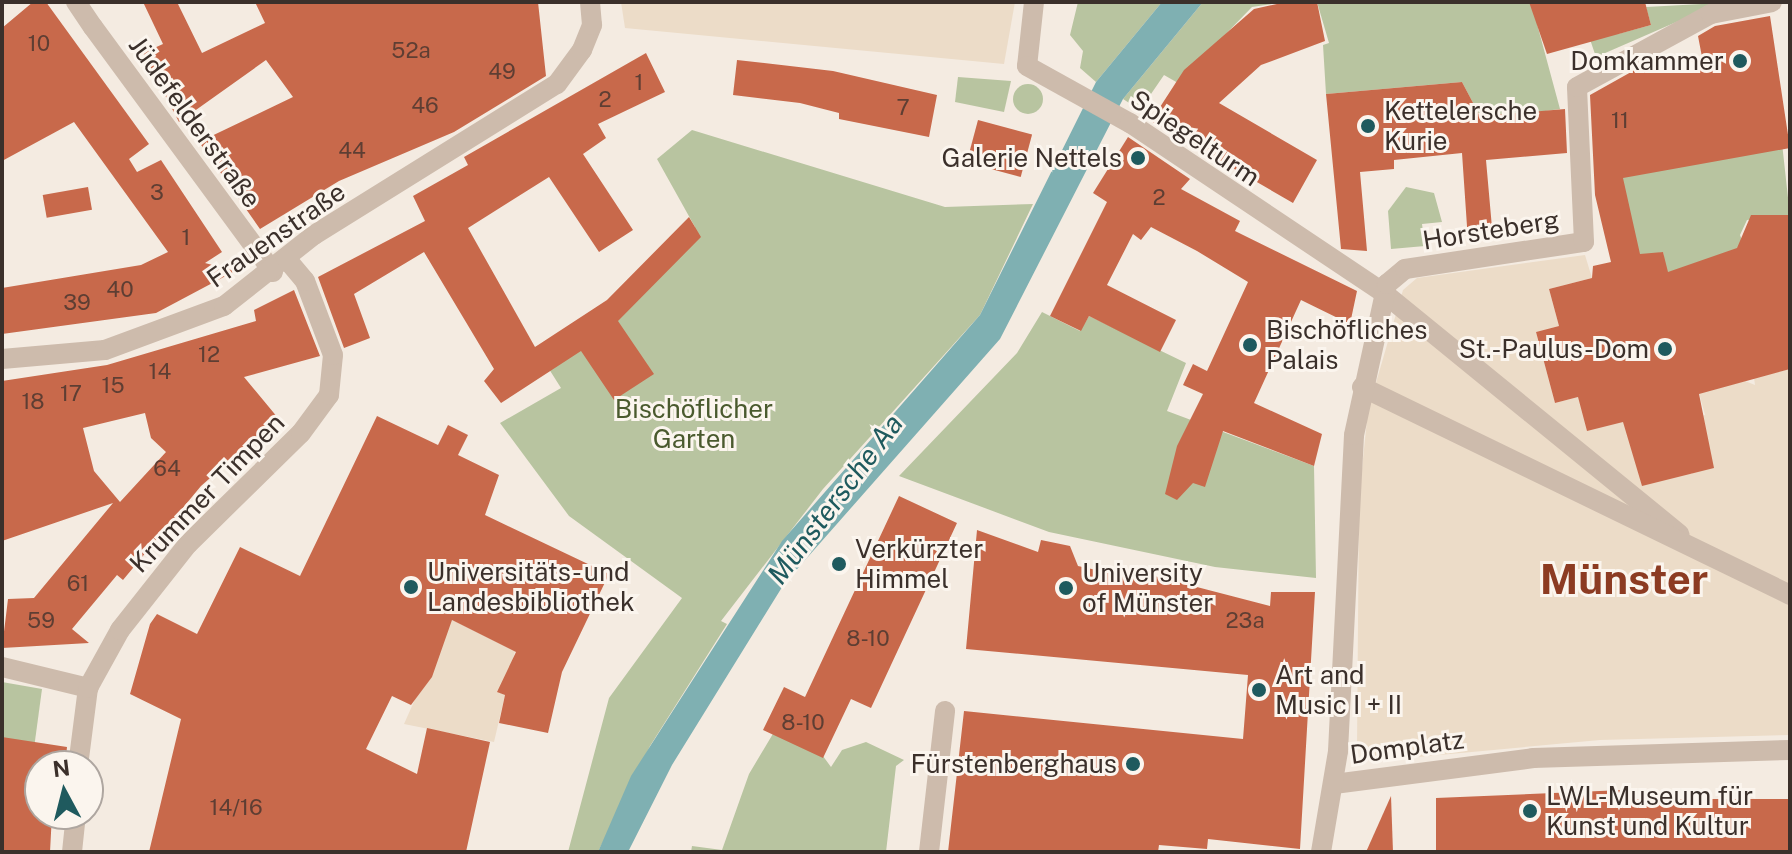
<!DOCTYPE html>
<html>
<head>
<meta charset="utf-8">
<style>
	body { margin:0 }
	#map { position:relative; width:1792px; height:854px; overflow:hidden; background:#f4ebe1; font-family:"Public Sans",sans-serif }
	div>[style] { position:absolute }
	.green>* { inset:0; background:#b8c4a0 }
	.round { border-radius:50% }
	.plaza>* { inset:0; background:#ecdcc8 }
	.water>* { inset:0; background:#7fb0b2 }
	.building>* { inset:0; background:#c8694b; transform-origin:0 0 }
	.pedestrian>* { height:20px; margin:-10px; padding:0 10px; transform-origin:10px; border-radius:10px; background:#cdbbac }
	.minor>* { height:20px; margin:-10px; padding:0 10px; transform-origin:10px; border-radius:10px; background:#cdbbac }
	.dots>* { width:22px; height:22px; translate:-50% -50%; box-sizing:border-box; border:4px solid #fbf5ee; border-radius:50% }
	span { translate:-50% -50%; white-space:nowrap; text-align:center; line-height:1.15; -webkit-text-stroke:6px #fbf5ee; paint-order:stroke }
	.number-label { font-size:22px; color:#5e3e33 }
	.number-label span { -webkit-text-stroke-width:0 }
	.poi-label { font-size:26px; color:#3b302b }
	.right { translate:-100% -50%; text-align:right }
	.left { translate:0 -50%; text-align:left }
	.street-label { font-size:26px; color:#3b302b }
	.park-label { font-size:26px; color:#4a5a2e }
	.water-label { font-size:28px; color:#1f5a5e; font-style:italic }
	.town-label { font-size:42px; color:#8c3b22; font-weight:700 }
	.frame { position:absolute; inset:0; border:4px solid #3b302b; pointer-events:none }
	.north { position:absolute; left:24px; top:750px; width:80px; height:80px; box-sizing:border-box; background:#fbf5ee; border:2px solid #aea6a0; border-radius:50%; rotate:353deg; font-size:22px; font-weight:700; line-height:32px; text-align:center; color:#3b302b }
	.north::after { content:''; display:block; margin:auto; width:28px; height:36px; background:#1f5a5e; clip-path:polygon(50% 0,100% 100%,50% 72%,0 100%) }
</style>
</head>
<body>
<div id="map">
	<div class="green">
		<div style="clip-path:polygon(1078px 2px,1162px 2px,1096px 82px,1080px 68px,1083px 51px,1070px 35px)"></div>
		<div style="clip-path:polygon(1203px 2px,1286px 2px,1252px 7px,1178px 83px,1164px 75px,1140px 110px,1123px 99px)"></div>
		<div style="clip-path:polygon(1317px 2px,1607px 2px,1618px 34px,1651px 25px,1646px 7px,1720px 3px,1596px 57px,1580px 10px,1537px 24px,1560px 109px,1482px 120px,1462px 82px,1326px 94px,1323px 45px,1329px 43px)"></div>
		<div style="clip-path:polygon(958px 77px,1011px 81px,1004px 112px,955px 102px)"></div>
		<div class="round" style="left:1013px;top:84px;width:30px;height:30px"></div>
		<div style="clip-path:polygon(692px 130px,945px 207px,1033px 204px,980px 315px,823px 489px,721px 621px,727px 624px,650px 746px,598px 852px,568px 852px,609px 698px,682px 598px,569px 516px,500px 423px,561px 388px,535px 347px,611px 312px,695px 227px,657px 159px)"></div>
		<div style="clip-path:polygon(1782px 143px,1790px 216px,1747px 220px,1740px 235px,1746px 251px,1666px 275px,1663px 252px,1637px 258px,1617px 172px)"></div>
		<div style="clip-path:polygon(1406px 187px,1434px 193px,1442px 222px,1422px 224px,1425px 246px,1391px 249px,1388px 211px)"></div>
		<div style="clip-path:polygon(1042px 312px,1080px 331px,1089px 316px,1186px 363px,1167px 411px,1314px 466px,1316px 578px,1215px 567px,1049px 532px,899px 476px,1017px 353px)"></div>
		<div style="clip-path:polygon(2px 682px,42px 689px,20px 852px,2px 852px)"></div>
		<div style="clip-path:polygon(774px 732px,820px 752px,831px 767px,842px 750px,866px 742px,904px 760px,896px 766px,886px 852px,691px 852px,692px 846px,722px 850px,749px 774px)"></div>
	</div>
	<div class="plaza">
		<div style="clip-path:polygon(621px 2px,1015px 2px,1004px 64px,625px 28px)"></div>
		<div style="clip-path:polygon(1585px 255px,1592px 278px,1549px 289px,1559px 326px,1536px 332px,1555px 403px,1578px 397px,1629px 420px,1634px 458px,1692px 474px,1698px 417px,1705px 415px,1699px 393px,1745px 381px,1755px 385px,1754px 378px,1790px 369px,1790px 735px,1600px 740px,1374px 761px,1357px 748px,1359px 498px,1368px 410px,1403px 290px,1417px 278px)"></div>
		<div style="clip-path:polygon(438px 613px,515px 651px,507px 683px,497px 691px,505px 695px,494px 742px,404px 724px,424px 679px)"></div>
	</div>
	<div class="water">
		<div style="clip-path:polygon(1162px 2px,1203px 2px,1123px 99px,1000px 339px,784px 584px,672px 765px,628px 852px,598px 852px,631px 776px,782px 541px,980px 315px,1096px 82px)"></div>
	</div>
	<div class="building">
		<div style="clip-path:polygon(33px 2px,46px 2px,149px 144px,129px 159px,137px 172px,161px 160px,222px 252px,205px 263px,235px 271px,156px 313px,2px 334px,2px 288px,141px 265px,168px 252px,74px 122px,2px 161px,2px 28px)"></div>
		<div style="clip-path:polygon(143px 2px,177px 2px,202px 53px,265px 23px,255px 2px,538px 2px,546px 76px,454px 132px,339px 181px,260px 229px,199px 142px,293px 97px,266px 60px,179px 122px,143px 53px,163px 44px)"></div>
		<div style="clip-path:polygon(1286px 2px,1317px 2px,1325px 41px,1261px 65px,1219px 103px,1317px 160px,1293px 203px,1151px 121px,1184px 70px,1254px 9px)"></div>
		<div style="clip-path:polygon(1529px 2px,1645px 2px,1651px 25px,1547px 54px)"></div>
		<div style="clip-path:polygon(1770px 16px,1790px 148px,1623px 178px,1640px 254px,1663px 252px,1668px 272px,1737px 248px,1751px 215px,1790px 215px,1790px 369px,1699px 394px,1714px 468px,1642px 486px,1623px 422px,1587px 431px,1578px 397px,1555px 403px,1536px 332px,1559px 326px,1549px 289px,1592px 278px,1593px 266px,1611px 262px,1595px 195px,1590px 95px,1640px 67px,1702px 57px,1698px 36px,1715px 26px)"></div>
		<div style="clip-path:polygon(646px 53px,665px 92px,598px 124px,606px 138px,583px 154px,633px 230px,599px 252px,549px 177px,468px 228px,535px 347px,607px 300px,689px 217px,701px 237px,618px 321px,654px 374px,614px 400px,581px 351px,501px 403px,484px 381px,494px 369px,424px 252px,354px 294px,370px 338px,344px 348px,318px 277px,425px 221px,413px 196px,468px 165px,464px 157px)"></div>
		<div style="clip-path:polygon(737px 60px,833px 71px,937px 95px,929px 137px,839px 119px,839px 113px,800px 103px,733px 95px)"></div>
		<div style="clip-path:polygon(1462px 82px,1480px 116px,1565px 109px,1567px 153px,1486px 160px,1493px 239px,1468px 241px,1462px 153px,1394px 160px,1394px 169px,1360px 172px,1367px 251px,1341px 249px,1326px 94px)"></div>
		<div style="left:978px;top:120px;width:56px;height:44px;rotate:15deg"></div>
		<div style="clip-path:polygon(1128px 137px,1190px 179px,1181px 189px,1240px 221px,1235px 231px,1357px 291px,1350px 324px,1301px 300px,1254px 403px,1322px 434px,1314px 466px,1223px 431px,1205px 487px,1193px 483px,1177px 500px,1165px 494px,1177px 446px,1203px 394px,1183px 385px,1193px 364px,1207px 371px,1248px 282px,1197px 251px,1151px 227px,1141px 240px,1133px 234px,1107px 285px,1176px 320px,1160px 352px,1089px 316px,1081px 331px,1050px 316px,1107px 202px,1093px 193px)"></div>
		<div style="left:88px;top:187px;width:23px;height:46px;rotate:80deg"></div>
		<div style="clip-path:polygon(evenodd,294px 290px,320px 356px,244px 377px,278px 418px,201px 486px,123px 580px,117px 575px,72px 629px,89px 643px,2px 648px,8px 599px,34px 598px,113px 503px,2px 541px,2px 381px,107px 365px,256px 321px,254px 310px,294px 290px,145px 413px,151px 438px,166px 452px,120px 502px,94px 471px,83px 428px,145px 413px)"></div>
		<div style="clip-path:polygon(377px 416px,438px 445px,448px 425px,468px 435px,458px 455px,499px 475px,485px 515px,609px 574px,562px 672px,548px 733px,499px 723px,505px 695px,497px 692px,516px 652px,452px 620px,432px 677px,411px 705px,392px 696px,366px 749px,417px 774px,427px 728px,490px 742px,466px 852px,149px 852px,181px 719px,130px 694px,150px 624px,157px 614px,197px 634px,240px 547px,300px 576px)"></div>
		<div style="clip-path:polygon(899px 496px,957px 523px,871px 708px,851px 699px,823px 758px,763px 730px,784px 687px,805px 697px)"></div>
		<div style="clip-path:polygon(977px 530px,1038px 552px,1041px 540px,1070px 546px,1078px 566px,1142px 580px,1143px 573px,1270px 606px,1271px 592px,1315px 592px,1300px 849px,1208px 839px,1207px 849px,1159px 845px,1158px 852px,948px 852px,964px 711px,1243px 739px,1248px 675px,966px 649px)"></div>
		<div style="clip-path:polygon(2px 737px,67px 747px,65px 766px,40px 766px,40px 814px,52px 814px,50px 852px,2px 852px)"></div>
		<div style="clip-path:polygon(1623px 790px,1623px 799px,1790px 799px,1790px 852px,1436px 852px,1436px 798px)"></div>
		<div style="clip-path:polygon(1391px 796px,1393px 852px,1366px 852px)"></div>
	</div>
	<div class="pedestrian">
		<div style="left:76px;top:2px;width:30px;rotate:56deg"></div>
		<div style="left:1385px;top:294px;width:380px;rotate:39.2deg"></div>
		<div style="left:1362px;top:387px;width:476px;rotate:25.9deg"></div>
		<div style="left:2px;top:667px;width:89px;rotate:13.7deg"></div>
	</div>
	<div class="minor">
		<div style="left:1034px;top:2px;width:64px;rotate:96.2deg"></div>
		<div style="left:1027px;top:66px;width:118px;rotate:29deg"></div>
		<div style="left:1130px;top:123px;width:307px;rotate:33.8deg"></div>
		<div style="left:93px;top:27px;width:304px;rotate:53.7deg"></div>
		<div style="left:2px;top:359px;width:103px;rotate:-5deg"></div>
		<div style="left:105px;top:350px;width:127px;rotate:-20.3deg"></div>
		<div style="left:224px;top:306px;width:115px;rotate:-38.3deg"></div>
		<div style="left:314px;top:235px;width:286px;rotate:-31.9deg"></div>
		<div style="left:557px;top:84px;width:42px;rotate:-53.7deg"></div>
		<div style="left:582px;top:50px;width:27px;rotate:-68deg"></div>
		<div style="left:592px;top:25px;width:23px;rotate:-95deg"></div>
		<div style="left:78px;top:766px;width:79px;rotate:-82.7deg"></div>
		<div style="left:88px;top:688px;width:66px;rotate:-61.1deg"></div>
		<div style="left:120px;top:630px;width:110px;rotate:-51.7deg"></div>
		<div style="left:188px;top:544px;width:158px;rotate:-44.5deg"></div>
		<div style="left:301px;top:433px;width:47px;rotate:-53.6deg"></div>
		<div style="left:329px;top:395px;width:40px;rotate:-84.3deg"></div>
		<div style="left:333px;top:355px;width:79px;rotate:-110.7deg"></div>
		<div style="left:305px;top:281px;width:30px;rotate:-130deg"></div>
		<div style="left:1334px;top:784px;width:201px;rotate:-7.4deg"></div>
		<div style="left:1533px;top:758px;width:257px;rotate:-1.8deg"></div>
		<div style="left:72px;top:852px;width:38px;rotate:-84deg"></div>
		<div style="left:929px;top:852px;width:142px;rotate:-83.5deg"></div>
		<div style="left:1321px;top:852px;width:102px;rotate:-80.4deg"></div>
		<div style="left:1338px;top:751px;width:316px;rotate:-87.1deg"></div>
		<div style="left:1354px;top:435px;width:155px;rotate:-77.7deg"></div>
		<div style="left:1387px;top:284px;width:23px;rotate:-40deg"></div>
		<div style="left:1405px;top:269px;width:181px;rotate:-8.6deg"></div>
		<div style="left:1584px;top:242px;width:155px;rotate:-92.6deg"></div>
		<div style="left:1577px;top:87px;width:153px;rotate:-28.6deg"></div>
		<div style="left:1711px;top:14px;width:62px;rotate:-11.1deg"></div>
	</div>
	<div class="dots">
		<div style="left:1740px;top:61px;background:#1f5a5e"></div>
		<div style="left:1368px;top:126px;background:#1f5a5e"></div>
		<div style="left:1138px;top:158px;background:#1f5a5e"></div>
		<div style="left:1250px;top:345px;background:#1f5a5e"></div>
		<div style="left:1665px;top:349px;background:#1f5a5e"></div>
		<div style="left:839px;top:564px;background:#1f5a5e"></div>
		<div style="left:411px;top:587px;background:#1f5a5e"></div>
		<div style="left:1066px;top:588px;background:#1f5a5e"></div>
		<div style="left:1259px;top:690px;background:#1f5a5e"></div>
		<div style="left:1133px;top:764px;background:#1f5a5e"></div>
		<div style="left:1530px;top:811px;background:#1f5a5e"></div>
	</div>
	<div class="number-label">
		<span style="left:39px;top:44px">10</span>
		<span style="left:411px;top:51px">52a</span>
		<span style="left:502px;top:72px">49</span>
		<span style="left:639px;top:83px">1</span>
		<span style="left:605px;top:100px">2</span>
		<span style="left:425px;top:106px">46</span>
		<span style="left:903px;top:108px">7</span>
		<span style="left:1620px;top:121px">11</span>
		<span style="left:352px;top:151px">44</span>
		<span style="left:157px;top:193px">3</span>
		<span style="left:1159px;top:198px">2</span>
		<span style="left:186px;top:238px">1</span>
		<span style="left:120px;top:290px">40</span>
		<span style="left:77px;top:303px">39</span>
		<span style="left:209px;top:355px">12</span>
		<span style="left:160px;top:372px">14</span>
		<span style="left:113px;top:386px">15</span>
		<span style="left:71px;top:394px">17</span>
		<span style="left:33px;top:402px">18</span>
		<span style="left:167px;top:469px">64</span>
		<span style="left:78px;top:584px">61</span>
		<span style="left:41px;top:621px">59</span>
		<span style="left:1245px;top:621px">23a</span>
		<span style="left:868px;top:639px">8-10</span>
		<span style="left:803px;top:723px">8-10</span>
		<span style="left:236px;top:808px">14/16</span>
	</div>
	<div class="poi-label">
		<span class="right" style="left:1724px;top:61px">Domkammer</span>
		<span class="left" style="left:1384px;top:126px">Kettelersche<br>Kurie</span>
		<span class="right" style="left:1122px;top:158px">Galerie Nettels</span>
		<span class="left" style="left:1266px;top:345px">Bischöfliches<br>Palais</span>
		<span class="right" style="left:1649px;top:349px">St.-Paulus-Dom</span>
		<span class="left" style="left:855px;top:564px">Verkürzter<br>Himmel</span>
		<span class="left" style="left:427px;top:587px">Universitäts- und<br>Landesbibliothek</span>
		<span class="left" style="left:1082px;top:588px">University<br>of Münster</span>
		<span class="left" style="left:1275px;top:690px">Art and<br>Music I + II</span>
		<span class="right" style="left:1117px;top:764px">Fürstenberghaus</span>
		<span class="left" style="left:1546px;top:811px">LWL-Museum für<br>Kunst und Kultur</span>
	</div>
	<div class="street-label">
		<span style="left:195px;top:122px;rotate:54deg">Jüdefelderstraße</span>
		<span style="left:1195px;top:138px;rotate:34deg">Spiegelturm</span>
		<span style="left:1491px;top:230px;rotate:-9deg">Horsteberg</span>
		<span style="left:276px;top:235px;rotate:-35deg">Frauenstraße</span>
		<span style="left:207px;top:493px;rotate:-46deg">Krummer Timpen</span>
		<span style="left:1407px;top:747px;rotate:-8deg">Domplatz</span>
	</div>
	<div class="park-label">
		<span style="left:694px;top:424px">Bischöflicher<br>Garten</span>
	</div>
	<div class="water-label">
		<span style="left:835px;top:499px;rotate:-53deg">Münstersche Aa</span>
	</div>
	<div class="town-label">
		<span style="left:1624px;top:579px">Münster</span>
	</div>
	<div class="frame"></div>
	<div class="north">N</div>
</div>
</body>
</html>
